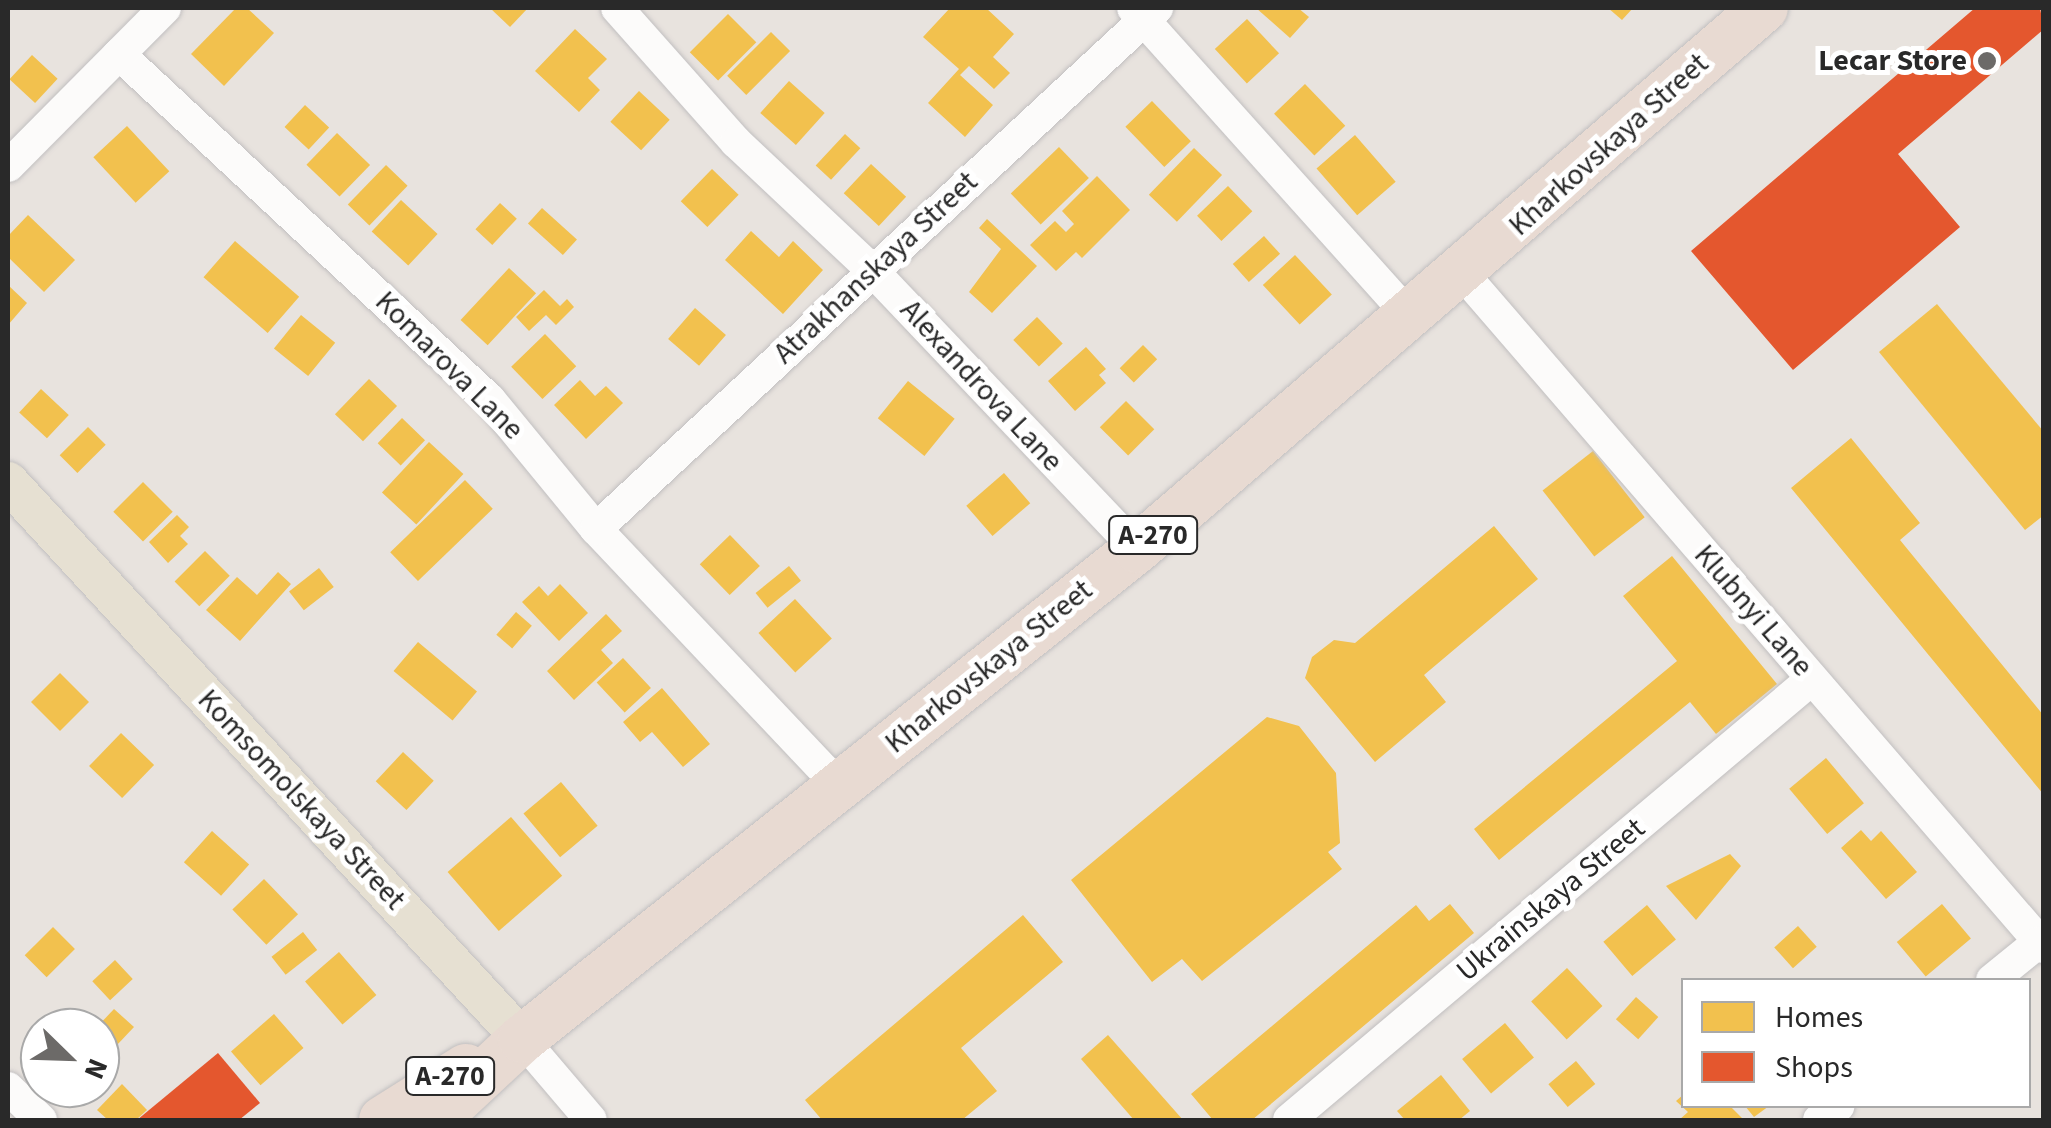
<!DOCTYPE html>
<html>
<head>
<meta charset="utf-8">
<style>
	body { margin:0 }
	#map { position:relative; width:2051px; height:1128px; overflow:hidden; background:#e8e3de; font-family:"Source Sans 3",sans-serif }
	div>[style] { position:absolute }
	.homes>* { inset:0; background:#f2c14e; transform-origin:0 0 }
	.shops>* { inset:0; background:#e4572e }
	.roads { filter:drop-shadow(0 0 2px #c1bfc0) drop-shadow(0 0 2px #c1bfc0) }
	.minor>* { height:32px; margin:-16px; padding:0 16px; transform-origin:16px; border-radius:16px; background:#fcfbfa }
	.major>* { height:40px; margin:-20px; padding:0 20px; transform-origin:20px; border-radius:20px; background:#e6e0d2 }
	.highway>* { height:48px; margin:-24px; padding:0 24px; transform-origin:24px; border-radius:24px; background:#e8dad2 }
	.dots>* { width:28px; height:28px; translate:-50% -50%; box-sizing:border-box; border:5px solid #fff; border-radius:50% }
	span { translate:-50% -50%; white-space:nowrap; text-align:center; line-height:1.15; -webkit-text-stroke:10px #fff; paint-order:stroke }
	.shield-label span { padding:2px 8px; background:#fff; border:2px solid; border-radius:8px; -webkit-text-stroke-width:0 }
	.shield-label { font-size:28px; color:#292929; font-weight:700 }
	.poi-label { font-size:30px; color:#292929; font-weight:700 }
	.right { translate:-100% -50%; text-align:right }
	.street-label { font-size:30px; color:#292929 }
	.frame { position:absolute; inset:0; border:10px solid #292929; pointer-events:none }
	.legend { position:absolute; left:1681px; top:978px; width:350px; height:130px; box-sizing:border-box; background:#fff; border:2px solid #a9a9a9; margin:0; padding:12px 18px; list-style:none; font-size:30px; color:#292929 }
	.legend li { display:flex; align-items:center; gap:20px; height:50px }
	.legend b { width:50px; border:2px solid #a9a9a9 }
	.north { position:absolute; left:20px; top:1008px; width:100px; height:100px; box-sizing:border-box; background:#fff; border:2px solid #a9a9a9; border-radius:50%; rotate:113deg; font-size:28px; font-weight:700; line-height:40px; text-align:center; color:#292929 }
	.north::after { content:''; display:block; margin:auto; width:35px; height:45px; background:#6c6a68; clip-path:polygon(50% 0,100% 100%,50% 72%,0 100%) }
</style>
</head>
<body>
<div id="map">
	<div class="homes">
		<div style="clip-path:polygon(236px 8px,247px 8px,274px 33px,224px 86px,191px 54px)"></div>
		<div style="clip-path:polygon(490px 8px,528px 8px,510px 27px)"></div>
		<div style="clip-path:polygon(950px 8px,986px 8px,1014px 34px,993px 57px,1010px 73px,994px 89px,969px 66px,960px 75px,993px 105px,965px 137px,928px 103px,959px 69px,923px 37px)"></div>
		<div style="clip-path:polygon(1256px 8px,1298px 8px,1309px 17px,1290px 38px)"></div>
		<div style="clip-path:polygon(1608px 8px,1633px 8px,1622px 20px)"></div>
		<div style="left:728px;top:14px;width:40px;height:54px;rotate:45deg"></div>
		<div style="left:1247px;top:19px;width:47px;height:44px;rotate:47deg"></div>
		<div style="clip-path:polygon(575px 29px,607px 59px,588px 78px,600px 90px,579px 112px,535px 71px)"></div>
		<div style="left:771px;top:32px;width:27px;height:62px;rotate:45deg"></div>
		<div style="left:32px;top:55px;width:35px;height:33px;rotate:43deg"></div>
		<div style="left:789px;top:81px;width:48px;height:43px;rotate:42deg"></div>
		<div style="left:1305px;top:84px;width:58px;height:43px;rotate:46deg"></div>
		<div style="left:639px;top:91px;width:42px;height:42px;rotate:43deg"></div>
		<div style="left:1152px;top:101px;width:56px;height:37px;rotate:46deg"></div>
		<div style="left:305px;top:105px;width:33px;height:30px;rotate:43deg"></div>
		<div style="left:127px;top:126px;width:62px;height:46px;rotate:47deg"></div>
		<div style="left:337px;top:133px;width:46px;height:44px;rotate:44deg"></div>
		<div style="left:845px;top:134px;width:21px;height:43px;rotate:43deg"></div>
		<div style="left:1355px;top:135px;width:62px;height:51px;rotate:49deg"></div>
		<div style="left:1059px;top:147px;width:43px;height:67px;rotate:46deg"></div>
		<div style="left:1194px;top:148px;width:39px;height:65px;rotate:44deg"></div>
		<div style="left:871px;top:164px;width:48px;height:40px;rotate:43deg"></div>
		<div style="left:386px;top:165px;width:30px;height:55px;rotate:44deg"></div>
		<div style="left:712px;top:169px;width:37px;height:45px;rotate:44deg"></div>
		<div style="clip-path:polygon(1097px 176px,1130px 210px,1082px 258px,1076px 252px,1056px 271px,1030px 245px,1055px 221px,1066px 232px,1074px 224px,1062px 211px)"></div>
		<div style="left:1228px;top:186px;width:35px;height:43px;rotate:46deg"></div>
		<div style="left:401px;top:200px;width:50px;height:43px;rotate:43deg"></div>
		<div style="left:500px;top:203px;width:23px;height:36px;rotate:43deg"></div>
		<div style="left:542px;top:208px;width:47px;height:21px;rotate:42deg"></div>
		<div style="clip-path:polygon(28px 215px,75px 260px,44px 292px,8px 257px,8px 236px)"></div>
		<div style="clip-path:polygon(987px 219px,1037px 266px,992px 313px,969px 292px,1001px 249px,979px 228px)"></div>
		<div style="clip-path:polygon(751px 231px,779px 257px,793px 241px,823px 270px,783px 314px,725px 260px)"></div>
		<div style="left:1264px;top:236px;width:24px;height:42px;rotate:48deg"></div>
		<div style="left:235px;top:241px;width:85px;height:48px;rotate:41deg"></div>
		<div style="left:1295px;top:255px;width:54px;height:44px;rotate:47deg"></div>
		<div style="left:509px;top:268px;width:37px;height:71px;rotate:43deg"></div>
		<div style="clip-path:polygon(8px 285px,27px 303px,8px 325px)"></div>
		<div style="clip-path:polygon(544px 290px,560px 306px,567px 299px,574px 307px,556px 325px,546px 315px,529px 331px,516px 317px)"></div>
		<div style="clip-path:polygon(1937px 304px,2044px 432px,2044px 515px,2025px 530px,1879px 352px)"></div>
		<div style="left:695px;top:308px;width:41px;height:41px;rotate:41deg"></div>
		<div style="left:301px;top:315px;width:44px;height:43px;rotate:39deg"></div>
		<div style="left:1037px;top:317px;width:37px;height:33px;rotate:46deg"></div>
		<div style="left:545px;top:334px;width:45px;height:47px;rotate:46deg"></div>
		<div style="left:1143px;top:345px;width:20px;height:33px;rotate:45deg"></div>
		<div style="clip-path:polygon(1086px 347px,1106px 369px,1099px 375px,1106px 383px,1075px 411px,1048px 381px)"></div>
		<div style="left:369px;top:379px;width:39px;height:49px;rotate:44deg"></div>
		<div style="clip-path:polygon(580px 380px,595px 396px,606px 386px,623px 403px,586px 439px,554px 405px)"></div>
		<div style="left:908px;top:381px;width:60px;height:48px;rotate:39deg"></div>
		<div style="left:41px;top:389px;width:38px;height:32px;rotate:43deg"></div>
		<div style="left:1126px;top:401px;width:40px;height:37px;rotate:45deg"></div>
		<div style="left:402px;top:418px;width:32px;height:35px;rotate:44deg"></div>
		<div style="left:88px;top:427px;width:25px;height:40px;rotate:45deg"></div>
		<div style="clip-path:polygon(1851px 438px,1920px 523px,1900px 540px,2044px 716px,2044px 795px,1791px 488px)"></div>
		<div style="left:429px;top:442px;width:47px;height:69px;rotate:43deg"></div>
		<div style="left:1593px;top:451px;width:84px;height:64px;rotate:52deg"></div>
		<div style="left:1004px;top:473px;width:40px;height:50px;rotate:49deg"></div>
		<div style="left:465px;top:480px;width:40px;height:104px;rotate:46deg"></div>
		<div style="left:143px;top:482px;width:42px;height:42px;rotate:45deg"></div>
		<div style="clip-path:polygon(177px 515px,189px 527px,180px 536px,188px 544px,168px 563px,149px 542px)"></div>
		<div style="clip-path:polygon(1494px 526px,1538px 579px,1424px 675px,1446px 702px,1375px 762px,1305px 678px,1312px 657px,1334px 640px,1355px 643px)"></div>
		<div style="left:730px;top:535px;width:43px;height:42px;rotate:46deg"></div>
		<div style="left:205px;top:551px;width:35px;height:43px;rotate:45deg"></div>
		<div style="clip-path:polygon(1672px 556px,1777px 684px,1716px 734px,1690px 702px,1499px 860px,1474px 829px,1677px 661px,1623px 596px)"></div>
		<div style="left:789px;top:566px;width:19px;height:43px;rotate:51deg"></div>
		<div style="left:319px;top:568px;width:24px;height:38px;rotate:52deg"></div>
		<div style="clip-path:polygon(278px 572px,291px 584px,240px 641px,206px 610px,237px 577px,257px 595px)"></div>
		<div style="clip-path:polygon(560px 584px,588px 613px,559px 641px,522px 602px,539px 586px,548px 596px)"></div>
		<div style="left:795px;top:599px;width:54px;height:50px;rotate:47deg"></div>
		<div style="left:516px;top:612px;width:21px;height:30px;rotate:41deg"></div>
		<div style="clip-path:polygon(606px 614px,622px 631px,601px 650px,613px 663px,574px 700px,547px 671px)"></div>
		<div style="left:418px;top:642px;width:77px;height:38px;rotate:40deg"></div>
		<div style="left:623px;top:658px;width:41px;height:36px;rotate:47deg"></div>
		<div style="left:60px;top:673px;width:41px;height:41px;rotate:45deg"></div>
		<div style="clip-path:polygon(662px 688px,710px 744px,683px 767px,652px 732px,640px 742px,623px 722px)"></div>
		<div style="clip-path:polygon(1267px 717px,1299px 726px,1336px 773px,1340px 843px,1328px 852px,1342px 869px,1202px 981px,1182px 959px,1152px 982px,1071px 880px)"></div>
		<div style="left:121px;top:733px;width:46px;height:46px;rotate:44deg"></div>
		<div style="left:403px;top:752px;width:42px;height:40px;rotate:43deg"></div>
		<div style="left:1826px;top:758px;width:59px;height:48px;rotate:50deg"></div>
		<div style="left:561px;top:782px;width:57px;height:49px;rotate:50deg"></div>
		<div style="left:511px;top:817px;width:78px;height:84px;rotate:49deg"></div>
		<div style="clip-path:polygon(1861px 830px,1871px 841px,1881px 831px,1917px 872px,1886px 899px,1841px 848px)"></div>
		<div style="left:212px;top:831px;width:50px;height:42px;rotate:42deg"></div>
		<div style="clip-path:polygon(1730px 854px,1741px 866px,1696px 920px,1666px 886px)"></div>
		<div style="left:264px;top:879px;width:49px;height:44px;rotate:46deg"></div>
		<div style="clip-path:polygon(1450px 904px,1474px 933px,1252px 1120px,1213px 1120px,1191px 1094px,1416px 905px,1429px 921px)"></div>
		<div style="left:1942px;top:904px;width:45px;height:59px;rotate:50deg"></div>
		<div style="left:1647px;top:905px;width:45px;height:57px;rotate:50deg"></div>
		<div style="clip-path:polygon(1023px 915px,1063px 962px,961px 1048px,997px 1091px,962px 1120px,822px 1120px,805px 1100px)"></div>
		<div style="left:1798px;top:926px;width:28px;height:32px;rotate:48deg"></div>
		<div style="left:53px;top:927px;width:31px;height:40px;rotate:45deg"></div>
		<div style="left:303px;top:932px;width:23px;height:40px;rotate:52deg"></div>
		<div style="left:339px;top:952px;width:57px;height:45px;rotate:49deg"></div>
		<div style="left:115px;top:960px;width:26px;height:31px;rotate:47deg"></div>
		<div style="left:1567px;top:968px;width:52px;height:49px;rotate:47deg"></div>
		<div style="left:1636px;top:997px;width:30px;height:30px;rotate:42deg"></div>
		<div style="clip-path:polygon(114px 1009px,134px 1027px,100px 1063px,96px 1028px)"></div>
		<div style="left:274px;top:1014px;width:45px;height:57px;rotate:49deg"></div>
		<div style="left:1505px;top:1023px;width:45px;height:56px;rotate:50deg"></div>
		<div style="clip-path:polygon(1108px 1035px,1183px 1120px,1134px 1120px,1081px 1059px)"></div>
		<div style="left:1576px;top:1061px;width:30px;height:36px;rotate:50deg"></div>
		<div style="clip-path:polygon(1441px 1075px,1470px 1111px,1459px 1120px,1405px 1120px,1397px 1111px)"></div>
		<div style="clip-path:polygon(122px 1084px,147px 1110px,136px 1120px,108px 1120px,97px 1110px)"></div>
		<div style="clip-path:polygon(1684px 1094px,1684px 1106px,1730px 1106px,1744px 1120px,1679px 1120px,1688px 1112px,1676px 1101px)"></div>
		<div style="clip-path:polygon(1745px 1106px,1769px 1106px,1754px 1117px)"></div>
	</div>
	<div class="shops">
		<div style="clip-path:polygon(1975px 8px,2040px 8px,2044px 29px,1898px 154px,1960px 227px,1793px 370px,1691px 251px)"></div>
		<div style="clip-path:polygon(218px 1053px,260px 1103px,239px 1120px,137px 1120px)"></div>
	</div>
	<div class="roads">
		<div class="minor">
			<div style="left:617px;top:8px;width:179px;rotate:48.4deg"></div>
			<div style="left:736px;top:142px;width:187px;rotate:43.3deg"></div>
			<div style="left:872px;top:270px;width:385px;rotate:46.5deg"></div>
			<div style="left:1133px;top:8px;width:416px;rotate:48.1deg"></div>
			<div style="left:119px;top:54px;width:507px;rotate:43deg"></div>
			<div style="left:490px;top:400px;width:167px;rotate:50.6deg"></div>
			<div style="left:596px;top:529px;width:355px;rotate:46.6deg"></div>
			<div style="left:8px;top:166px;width:223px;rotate:-45.2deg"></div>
			<div style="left:1463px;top:274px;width:889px;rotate:49.2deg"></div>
			<div style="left:596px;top:529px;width:766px;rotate:-42.88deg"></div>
			<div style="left:1992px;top:980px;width:60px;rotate:-39deg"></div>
			<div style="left:522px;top:1039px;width:106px;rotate:49.6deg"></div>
			<div style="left:8px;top:1088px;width:46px;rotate:44.1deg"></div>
			<div style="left:1289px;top:1120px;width:684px;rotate:-40.14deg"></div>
			<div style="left:1819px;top:1120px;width:24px;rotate:-36deg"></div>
		</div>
		<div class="major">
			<div style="left:8px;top:482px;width:758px;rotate:47.3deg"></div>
		</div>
		<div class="highway">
			<div style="left:383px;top:1120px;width:98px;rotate:-32.1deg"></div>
			<div style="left:435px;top:1120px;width:119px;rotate:-43deg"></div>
			<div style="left:522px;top:1039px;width:786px;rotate:-38.55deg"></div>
			<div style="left:1137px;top:549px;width:828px;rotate:-40.79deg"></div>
		</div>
	</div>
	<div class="dots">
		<div style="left:1987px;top:61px;background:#6c6a68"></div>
	</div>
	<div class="shield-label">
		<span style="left:1153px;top:535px">А-270</span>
		<span style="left:450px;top:1076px">А-270</span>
	</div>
	<div class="poi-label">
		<span class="right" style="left:1967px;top:61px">Lecar Store</span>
	</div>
	<div class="street-label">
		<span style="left:1609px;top:145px;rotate:-42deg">Kharkovskaya Street</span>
		<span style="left:876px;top:268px;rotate:-43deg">Atrakhanskaya Street</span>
		<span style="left:449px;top:366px;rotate:45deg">Komarova Lane</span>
		<span style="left:981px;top:386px;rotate:47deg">Alexandrova Lane</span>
		<span style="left:1753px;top:611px;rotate:49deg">Klubnyi Lane</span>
		<span style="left:989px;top:667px;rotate:-39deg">Kharkovskaya Street</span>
		<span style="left:301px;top:800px;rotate:47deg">Komsomolskaya Street</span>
		<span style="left:1551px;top:900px;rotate:-40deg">Ukrainskaya Street</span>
	</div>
	<div class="frame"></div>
	<ul class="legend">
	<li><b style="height:28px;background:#f2c14e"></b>Homes</li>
	<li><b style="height:28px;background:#e4572e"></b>Shops</li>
	</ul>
	<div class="north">N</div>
</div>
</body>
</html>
